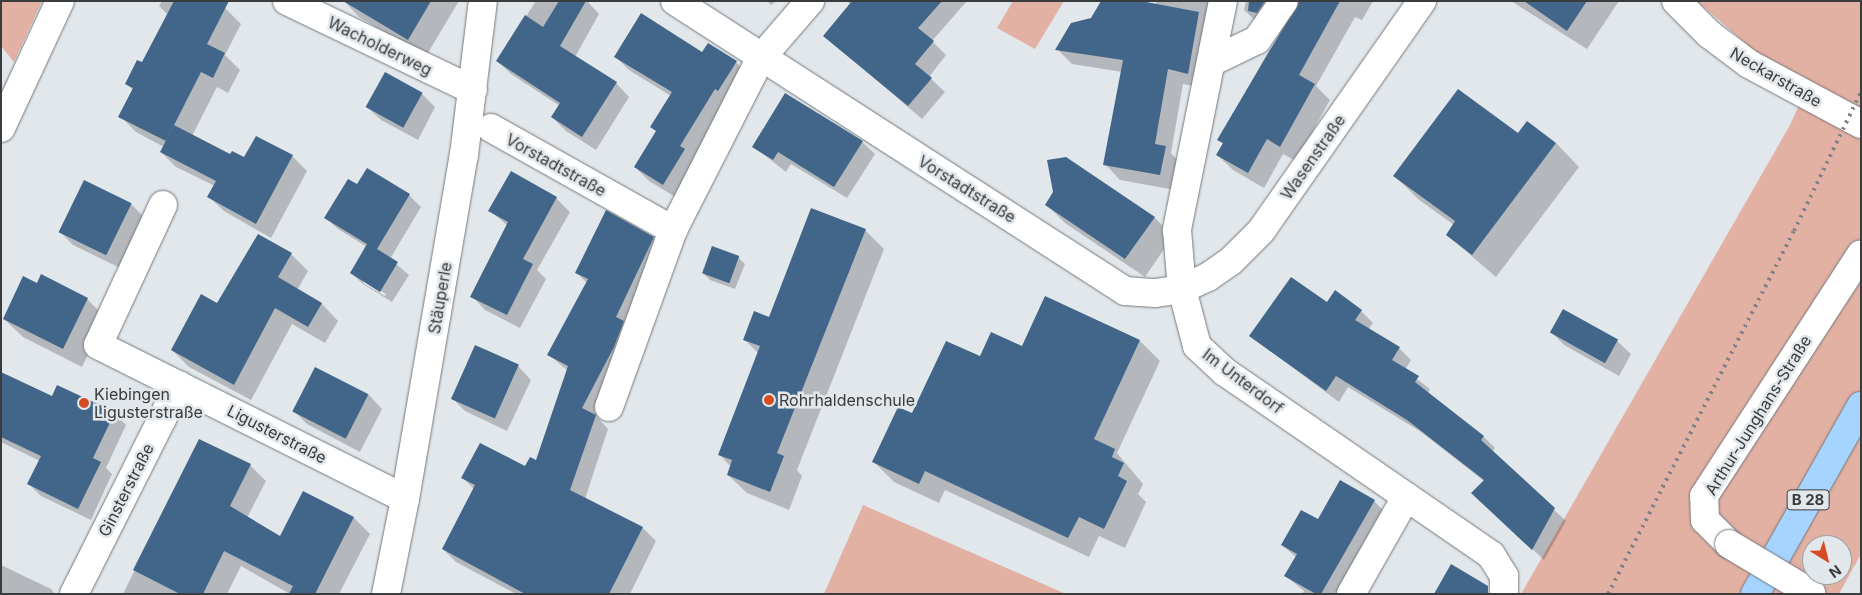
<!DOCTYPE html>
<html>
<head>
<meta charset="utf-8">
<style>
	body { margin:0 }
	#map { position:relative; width:1862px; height:595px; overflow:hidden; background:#e2e7eb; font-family:Inter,sans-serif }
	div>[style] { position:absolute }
	.green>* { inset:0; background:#e3b1a3 }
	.shadow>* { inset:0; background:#0003 }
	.building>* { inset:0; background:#416689; transform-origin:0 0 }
	.roads { filter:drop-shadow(0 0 1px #74787c) drop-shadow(0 0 1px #74787c) }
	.minor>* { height:28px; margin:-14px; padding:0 14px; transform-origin:14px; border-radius:14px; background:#fff }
	.major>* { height:28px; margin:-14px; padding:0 14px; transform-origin:14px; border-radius:14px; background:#a4d4ff }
	.rail>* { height:4px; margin-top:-2px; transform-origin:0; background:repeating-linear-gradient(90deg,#808385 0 2.5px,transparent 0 7.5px) }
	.bridges { filter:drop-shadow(0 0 1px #74787c) drop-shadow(0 0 1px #74787c) }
	.minor-bridge>* { height:28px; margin:-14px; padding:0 14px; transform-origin:14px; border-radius:14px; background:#fff }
	.dots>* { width:14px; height:14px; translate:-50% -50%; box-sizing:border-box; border:2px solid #e2e7eb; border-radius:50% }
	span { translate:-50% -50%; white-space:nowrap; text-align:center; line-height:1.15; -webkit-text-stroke:5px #e2e7eb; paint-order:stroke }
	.shield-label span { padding:1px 4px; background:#e2e7eb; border:1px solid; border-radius:4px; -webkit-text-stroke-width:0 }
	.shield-label { font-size:15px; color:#393b3c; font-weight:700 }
	.street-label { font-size:16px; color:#393b3c }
	.poi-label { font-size:16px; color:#393b3c }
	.left { translate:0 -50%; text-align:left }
	.frame { position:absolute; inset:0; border:2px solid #393b3c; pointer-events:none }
	.north { position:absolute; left:1802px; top:535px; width:50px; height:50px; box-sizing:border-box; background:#e2e7eb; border:1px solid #9ea2a5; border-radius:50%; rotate:144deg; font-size:14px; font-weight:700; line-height:20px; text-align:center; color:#393b3c }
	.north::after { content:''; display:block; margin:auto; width:18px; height:22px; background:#d54c24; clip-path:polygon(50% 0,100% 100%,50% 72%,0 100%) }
</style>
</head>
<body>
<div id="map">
	<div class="green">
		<div style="clip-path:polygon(1px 1px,42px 1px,14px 62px,1px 46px)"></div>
		<div style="clip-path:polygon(1013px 1px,1064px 1px,1035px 49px,997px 28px)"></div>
		<div style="clip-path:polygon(evenodd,1697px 1px,1861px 1px,1861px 554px,1839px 594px,1521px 594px,1790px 125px,1809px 83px,1759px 55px,1697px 1px,1812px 545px,1842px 545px,1842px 575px,1812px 575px,1812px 545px)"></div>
		<div style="clip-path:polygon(863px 505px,1066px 594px,824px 594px)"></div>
	</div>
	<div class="shadow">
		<div style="clip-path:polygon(162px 1px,212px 1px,225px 8px,241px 24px,225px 55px,240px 70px,228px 93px,217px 87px,192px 136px,231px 156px,245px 159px,292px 156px,307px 171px,271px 238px,224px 211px,209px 197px,215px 186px,176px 167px,161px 152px,164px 147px,136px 132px,120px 116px,133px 90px,126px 84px,143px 64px,168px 15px,159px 6px)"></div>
		<div style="clip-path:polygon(344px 1px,459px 1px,426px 56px,359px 17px)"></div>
		<div style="clip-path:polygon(536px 1px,587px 1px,599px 14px,575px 57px,616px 83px,629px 97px,596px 150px,566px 131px,552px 117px,560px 106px,511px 74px,497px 61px)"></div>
		<div style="clip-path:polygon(767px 1px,777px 1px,771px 5px)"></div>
		<div style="clip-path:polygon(847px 1px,967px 1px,932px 41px,946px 55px,929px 77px,945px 92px,922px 119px,825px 36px,851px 5px)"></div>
		<div style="clip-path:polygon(1156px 1px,1216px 1px,1203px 88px,1183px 84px,1171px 153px,1180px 163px,1175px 190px,1120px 180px,1105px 164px,1122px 72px,1072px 64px,1057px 49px,1156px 5px)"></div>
		<div style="clip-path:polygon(1246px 1px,1373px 1px,1362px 20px,1355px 17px,1316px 86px,1330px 100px,1296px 161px,1283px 154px,1264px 188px,1233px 170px,1217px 155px,1223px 144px,1219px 140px,1268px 52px,1298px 10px,1299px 2px,1293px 2px,1260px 25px,1244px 10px)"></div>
		<div style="clip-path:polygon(1511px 1px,1619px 1px,1587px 49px)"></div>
		<div style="clip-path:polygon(703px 53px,736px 62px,749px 76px,729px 101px,694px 159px,698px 163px,677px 198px,649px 181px,635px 167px,657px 132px,652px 127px,671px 96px,629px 70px,616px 57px)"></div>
		<div style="clip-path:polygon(422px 94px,435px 107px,418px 140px,381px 120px,367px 107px)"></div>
		<div style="clip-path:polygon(1518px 135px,1556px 143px,1579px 167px,1496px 277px,1447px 235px,1454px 225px,1418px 199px,1395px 176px)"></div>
		<div style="clip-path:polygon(862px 142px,875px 154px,847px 198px,791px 164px,786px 172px,754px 147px)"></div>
		<div style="clip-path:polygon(evenodd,367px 170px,409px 195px,421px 207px,390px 259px,409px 275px,392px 302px,363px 284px,351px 273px,367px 247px,338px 229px,326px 218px,358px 186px,367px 170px,363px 280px,386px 294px,385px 296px,363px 283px,363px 280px)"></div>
		<div style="clip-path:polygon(511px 173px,556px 198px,570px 212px,537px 270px,546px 279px,520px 328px,485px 310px,472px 296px,508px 226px,490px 211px)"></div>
		<div style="clip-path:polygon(1055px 192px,1154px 217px,1173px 236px,1145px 277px,1065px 223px,1047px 205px)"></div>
		<div style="clip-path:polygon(131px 204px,144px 217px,120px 268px,73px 245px,60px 232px)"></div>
		<div style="clip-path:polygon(865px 230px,884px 249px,797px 470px,802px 476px,789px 510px,747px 493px,728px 475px,731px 467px,719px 454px,759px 354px,744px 339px)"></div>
		<div style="clip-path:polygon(653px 238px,666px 251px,627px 360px,597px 417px,608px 429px,585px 499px,643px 528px,656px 541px,630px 594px,516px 594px,456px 562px,443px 549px,474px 489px,463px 478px,525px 468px,537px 462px,568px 371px,549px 355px,587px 283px,576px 272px)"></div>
		<div style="clip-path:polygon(291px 254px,308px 271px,297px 290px,322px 304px,338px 321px,325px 343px,292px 324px,251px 400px,189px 367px,172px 350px,218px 305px)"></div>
		<div style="clip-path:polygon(738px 257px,745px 264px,735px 289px,710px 280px,703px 273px)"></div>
		<div style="clip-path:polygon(38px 285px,87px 299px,106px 318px,82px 367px,23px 337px,4px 319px)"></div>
		<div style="clip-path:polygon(1046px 297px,1140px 341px,1160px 361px,1117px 453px,1143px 484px,1138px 494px,1146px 502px,1125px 548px,1099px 536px,1089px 557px,945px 490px,939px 503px,894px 482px,874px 462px,912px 415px,980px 358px,1022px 347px)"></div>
		<div style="clip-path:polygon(1327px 304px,1361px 311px,1373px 323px,1368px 330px,1399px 348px,1411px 360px,1405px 370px,1430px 389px,1428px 393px,1483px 436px,1495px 448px,1492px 452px,1566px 521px,1544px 560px,1485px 505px,1484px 481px,1421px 432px,1348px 387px,1339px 402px,1250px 336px)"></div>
		<div style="clip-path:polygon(1551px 332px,1617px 341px,1631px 354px,1619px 376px,1564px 345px)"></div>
		<div style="clip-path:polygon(518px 366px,531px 380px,507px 431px,465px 411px,451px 397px)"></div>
		<div style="clip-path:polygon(316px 368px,369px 395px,382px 409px,360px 452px,307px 424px,294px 411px)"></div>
		<div style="clip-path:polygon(1px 379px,52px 397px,114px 413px,126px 425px,106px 468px,112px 474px,91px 520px,41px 496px,29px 484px,40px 461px,1px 442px)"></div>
		<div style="clip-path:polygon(199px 440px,250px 465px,266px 481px,247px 518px,280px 538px,354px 518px,370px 534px,339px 594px,290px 594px,241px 566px,227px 594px,123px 594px)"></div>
		<div style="clip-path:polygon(1374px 501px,1386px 513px,1340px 594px,1302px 594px,1304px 591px,1286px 576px,1297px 558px,1282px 545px,1318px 521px)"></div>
		<div style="clip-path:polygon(1px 565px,51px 589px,55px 594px,1px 594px)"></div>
	</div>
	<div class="building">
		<div style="clip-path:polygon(174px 1px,229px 1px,207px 44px,225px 53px,213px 78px,201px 72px,166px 141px,118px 117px,133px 88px,125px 84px,137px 60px,142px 62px)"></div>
		<div style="clip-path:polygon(343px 1px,431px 1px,408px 40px)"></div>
		<div style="clip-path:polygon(559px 1px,586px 1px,560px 46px,617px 82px,582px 137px,551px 117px,560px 103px,496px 61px,525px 15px,543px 27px)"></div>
		<div style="clip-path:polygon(852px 1px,942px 1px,918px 28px,934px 41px,915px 64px,932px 78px,908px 106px,823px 36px)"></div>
		<div style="clip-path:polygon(1101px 1px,1141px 1px,1199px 12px,1188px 74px,1168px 69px,1155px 144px,1166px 146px,1160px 175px,1103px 165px,1123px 60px,1055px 50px,1071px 23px,1091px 18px)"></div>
		<div style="clip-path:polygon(1249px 1px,1265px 1px,1257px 13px,1248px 11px)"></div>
		<div style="clip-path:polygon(1299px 1px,1340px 1px,1299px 75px,1315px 84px,1280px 147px,1267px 139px,1248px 173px,1216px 155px,1223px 143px,1217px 140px)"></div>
		<div style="clip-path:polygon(1524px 1px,1587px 1px,1567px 31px)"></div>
		<div style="clip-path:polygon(641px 13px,702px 52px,708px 43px,737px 61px,718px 91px,715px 89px,680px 146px,685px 149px,663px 185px,634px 167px,656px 131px,650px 127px,672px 92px,614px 57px)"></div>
		<div style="left:385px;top:72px;width:43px;height:40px;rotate:29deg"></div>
		<div style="clip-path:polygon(1458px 89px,1518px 133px,1527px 121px,1556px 143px,1472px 255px,1446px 235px,1455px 221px,1393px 176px)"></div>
		<div style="clip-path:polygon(785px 93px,863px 141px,834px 187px,778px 152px,773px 160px,752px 147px)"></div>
		<div style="clip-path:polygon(174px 125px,230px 154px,232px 151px,244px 157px,256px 136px,293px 155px,256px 224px,207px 197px,216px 181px,160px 152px)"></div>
		<div style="clip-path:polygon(1066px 157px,1155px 217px,1125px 259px,1045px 205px,1053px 192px,1047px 160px)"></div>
		<div style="clip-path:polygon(367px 168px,410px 194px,377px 249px,398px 262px,380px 292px,350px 273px,367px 244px,324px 218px,348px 179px,357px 184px)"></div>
		<div style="clip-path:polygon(511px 171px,557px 197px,523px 259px,533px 264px,507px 315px,470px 297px,508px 222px,488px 211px)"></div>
		<div style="left:84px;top:180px;width:53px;height:58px;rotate:26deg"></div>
		<div style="clip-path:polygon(811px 208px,866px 229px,777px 453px,784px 456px,770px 492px,727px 475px,732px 460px,718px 455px,760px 346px,743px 340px,754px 311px,769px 317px)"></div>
		<div style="clip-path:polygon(606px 210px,654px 237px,616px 317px,624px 321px,614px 347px,582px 408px,596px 415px,570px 490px,643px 527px,609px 594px,525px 594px,442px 549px,475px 485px,461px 478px,480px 443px,525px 466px,530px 457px,536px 460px,568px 366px,547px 355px,588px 279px,575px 273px)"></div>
		<div style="clip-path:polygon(258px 234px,292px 253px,278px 277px,322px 303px,308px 327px,275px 308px,234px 385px,171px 350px,201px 294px,217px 303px)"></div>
		<div style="left:712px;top:246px;width:29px;height:29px;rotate:20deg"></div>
		<div style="clip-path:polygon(41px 274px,88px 298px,63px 349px,3px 319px,23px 276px,37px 283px)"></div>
		<div style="clip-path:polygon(1291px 277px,1327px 302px,1335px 290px,1362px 310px,1355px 320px,1400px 347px,1392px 360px,1419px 376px,1415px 382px,1484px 436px,1481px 440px,1555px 508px,1532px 550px,1471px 493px,1484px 480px,1407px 420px,1336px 376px,1326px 391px,1249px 336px)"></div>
		<div style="clip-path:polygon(1045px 296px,1140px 340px,1094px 439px,1115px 449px,1112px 457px,1124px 463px,1118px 476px,1127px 481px,1104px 529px,1079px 517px,1068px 538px,925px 471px,919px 484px,872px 462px,898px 407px,912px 413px,946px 341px,980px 356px,991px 332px,1022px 346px)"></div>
		<div style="left:1563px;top:309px;width:63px;height:27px;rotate:29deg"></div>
		<div style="left:475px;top:345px;width:48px;height:59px;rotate:24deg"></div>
		<div style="left:315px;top:367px;width:60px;height:50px;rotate:27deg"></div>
		<div style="clip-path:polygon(1px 372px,52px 396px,57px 385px,115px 412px,93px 458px,101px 462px,78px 509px,27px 484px,41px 456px,1px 437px)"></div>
		<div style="clip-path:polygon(199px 439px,251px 464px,230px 506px,280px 536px,303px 491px,354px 517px,315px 594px,289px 594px,293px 586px,224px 551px,203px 594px,180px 594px,133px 570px)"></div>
		<div style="clip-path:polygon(1340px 480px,1375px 500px,1321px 594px,1316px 594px,1284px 576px,1297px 554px,1281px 545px,1301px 510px,1318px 519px)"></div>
		<div style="clip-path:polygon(1451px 564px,1488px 586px,1488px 594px,1434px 594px)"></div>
	</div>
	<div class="roads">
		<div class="minor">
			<div style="left:287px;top:1px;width:206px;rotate:25.6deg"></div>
			<div style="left:675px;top:1px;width:535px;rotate:32.8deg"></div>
			<div style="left:1125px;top:291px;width:30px;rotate:4deg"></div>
			<div style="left:1155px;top:293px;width:27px;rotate:-8deg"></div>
			<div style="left:1182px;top:289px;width:29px;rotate:-25deg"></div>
			<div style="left:1208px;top:277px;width:28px;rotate:-35deg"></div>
			<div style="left:1231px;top:261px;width:42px;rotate:-45deg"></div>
			<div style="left:1261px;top:231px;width:281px;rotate:-55deg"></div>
			<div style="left:1223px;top:1px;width:234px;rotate:101.4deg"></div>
			<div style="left:1177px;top:230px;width:59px;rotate:85.2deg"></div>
			<div style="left:1182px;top:289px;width:59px;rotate:75.3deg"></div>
			<div style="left:1197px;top:346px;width:38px;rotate:43deg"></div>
			<div style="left:1225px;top:372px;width:323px;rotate:34.5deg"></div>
			<div style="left:1491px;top:555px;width:25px;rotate:58deg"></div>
			<div style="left:1504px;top:576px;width:18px;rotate:90deg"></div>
			<div style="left:1676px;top:1px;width:47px;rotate:45deg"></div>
			<div style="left:1709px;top:34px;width:50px;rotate:36.9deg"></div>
			<div style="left:1749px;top:64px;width:127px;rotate:28.2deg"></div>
			<div style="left:1211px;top:62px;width:51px;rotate:-25.6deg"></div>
			<div style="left:1257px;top:40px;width:47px;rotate:-55.3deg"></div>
			<div style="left:1px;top:128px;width:140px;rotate:-65.1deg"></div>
			<div style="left:491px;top:128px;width:209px;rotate:29.3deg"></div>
			<div style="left:163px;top:205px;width:154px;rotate:114.9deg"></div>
			<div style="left:98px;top:345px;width:343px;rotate:26.6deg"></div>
			<div style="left:609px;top:407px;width:188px;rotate:-70.1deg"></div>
			<div style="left:673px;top:230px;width:192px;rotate:-63deg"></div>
			<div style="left:760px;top:59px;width:77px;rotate:-49.2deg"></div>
			<div style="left:1729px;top:544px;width:34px;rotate:-135deg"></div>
			<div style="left:1705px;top:520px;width:24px;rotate:-92deg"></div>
			<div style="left:1704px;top:496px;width:288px;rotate:-57deg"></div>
			<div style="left:74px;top:594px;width:234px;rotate:-63.3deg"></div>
			<div style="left:386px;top:594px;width:97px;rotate:-78.7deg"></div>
			<div style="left:405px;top:499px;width:349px;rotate:-80.3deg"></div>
			<div style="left:464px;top:155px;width:155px;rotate:-83deg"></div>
			<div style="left:1351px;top:594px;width:112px;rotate:-60.4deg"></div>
		</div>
		<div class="major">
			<div style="left:1755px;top:594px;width:216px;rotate:-60.6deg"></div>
		</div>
	</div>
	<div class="rail">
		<div style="left:1608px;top:594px;width:408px;rotate:-62.9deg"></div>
		<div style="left:1794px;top:231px;width:154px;rotate:-64.3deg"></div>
	</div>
	<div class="bridges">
		<div class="minor-bridge">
			<div style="left:1729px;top:544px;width:96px;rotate:30.9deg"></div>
		</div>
	</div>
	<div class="dots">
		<div style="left:769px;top:400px;background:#d54c24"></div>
		<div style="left:84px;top:403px;background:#d54c24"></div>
	</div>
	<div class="shield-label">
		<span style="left:1808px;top:500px">B 28</span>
	</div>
	<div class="street-label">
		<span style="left:380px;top:46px;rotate:26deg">Wacholderweg</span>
		<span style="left:1776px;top:77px;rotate:30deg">Neckarstraße</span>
		<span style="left:1313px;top:157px;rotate:-55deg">Wasenstraße</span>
		<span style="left:556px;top:165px;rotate:29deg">Vorstadtstraße</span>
		<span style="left:967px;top:189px;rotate:32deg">Vorstadtstraße</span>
		<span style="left:440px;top:298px;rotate:-80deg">Stäuperle</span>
		<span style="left:1243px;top:381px;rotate:37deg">Im Unterdorf</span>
		<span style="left:1758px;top:415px;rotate:-58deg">Arthur-Junghans-Straße</span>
		<span style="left:277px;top:434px;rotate:27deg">Ligusterstraße</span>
		<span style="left:126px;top:490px;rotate:-63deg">Ginsterstraße</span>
	</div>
	<div class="poi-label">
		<span class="left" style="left:94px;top:403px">Kiebingen<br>Ligusterstraße</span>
		<span class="left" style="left:779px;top:400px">Rohrhaldenschule</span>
	</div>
	<div class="frame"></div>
	<div class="north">N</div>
</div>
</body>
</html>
